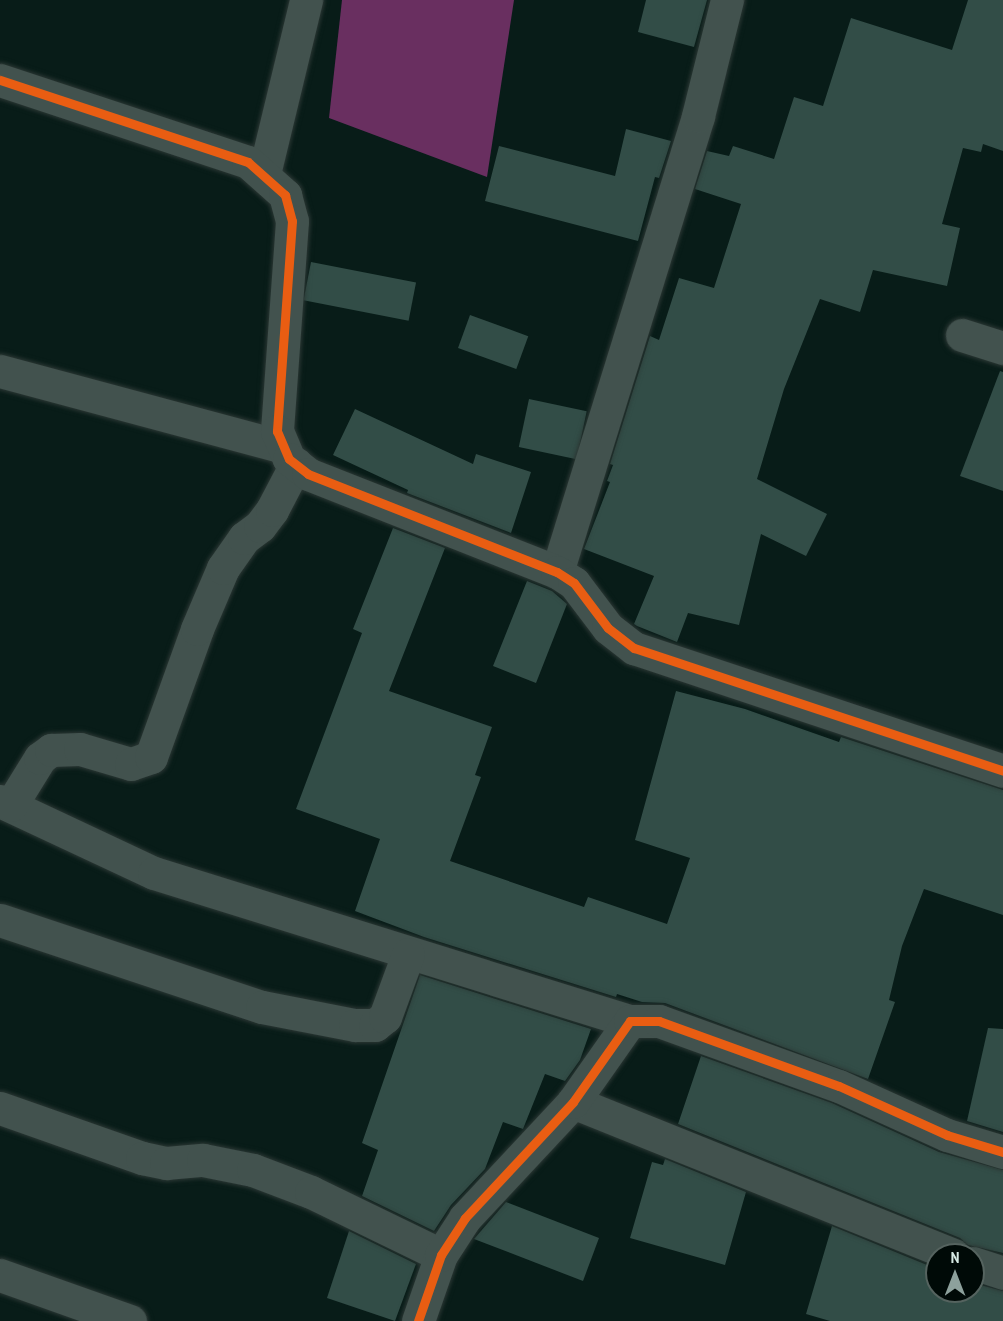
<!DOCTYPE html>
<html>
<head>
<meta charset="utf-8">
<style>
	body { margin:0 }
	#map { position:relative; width:1003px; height:1321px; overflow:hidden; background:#081c18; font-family:"PT Sans Narrow",sans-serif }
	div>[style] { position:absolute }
	.water>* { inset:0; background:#692f60 }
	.building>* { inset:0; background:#324d47; transform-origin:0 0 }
	.roads { filter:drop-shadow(0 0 2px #2b3734) drop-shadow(0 0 2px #2b3734) }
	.street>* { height:33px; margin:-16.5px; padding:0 16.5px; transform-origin:16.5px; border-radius:16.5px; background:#42524e }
	.secondary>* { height:33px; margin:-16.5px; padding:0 16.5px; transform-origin:16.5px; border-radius:16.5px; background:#42524e }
	.cycleway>* { height:9px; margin:-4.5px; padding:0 4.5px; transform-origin:4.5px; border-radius:4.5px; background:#e95d12 }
	span { translate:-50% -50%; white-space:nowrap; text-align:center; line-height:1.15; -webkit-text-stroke:6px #000a07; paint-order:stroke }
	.north { position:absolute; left:925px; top:1243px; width:60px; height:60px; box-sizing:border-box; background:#000a07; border:2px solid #55635f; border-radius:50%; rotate:0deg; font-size:16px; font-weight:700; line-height:24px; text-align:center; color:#d5e9e3 }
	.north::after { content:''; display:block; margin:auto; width:21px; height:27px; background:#8da19c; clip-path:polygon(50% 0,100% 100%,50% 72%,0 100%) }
</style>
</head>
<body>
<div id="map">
	<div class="water">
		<div style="clip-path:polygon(342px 0,514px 0,487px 177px,329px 118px)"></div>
	</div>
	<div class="building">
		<div style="clip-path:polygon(646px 0,707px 0,694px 47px,638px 32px)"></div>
		<div style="clip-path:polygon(968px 0,1003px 0,1003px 151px,983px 144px,981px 152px,963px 148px,942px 224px,960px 228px,947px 286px,873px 270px,860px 312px,820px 299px,784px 389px,757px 479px,827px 514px,806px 556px,761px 534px,739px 625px,688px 613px,677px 642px,637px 626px,634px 624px,654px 576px,584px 549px,610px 482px,607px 481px,613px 465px,610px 464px,650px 336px,659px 340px,679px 278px,714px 288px,741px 204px,695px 189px,707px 151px,729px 156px,733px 146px,774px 159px,794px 97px,823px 106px,851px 18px,952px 50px)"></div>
		<div style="clip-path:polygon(626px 129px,671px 141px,659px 178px,655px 177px,638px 241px,485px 201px,499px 146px,615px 176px)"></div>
		<div style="left:311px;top:262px;width:107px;height:39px;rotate:11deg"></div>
		<div style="left:470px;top:315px;width:62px;height:35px;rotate:20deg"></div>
		<div style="clip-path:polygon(1000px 371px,1003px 372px,1003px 491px,960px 476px)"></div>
		<div style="left:529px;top:399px;width:59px;height:49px;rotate:12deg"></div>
		<div style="clip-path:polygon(355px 409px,473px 464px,476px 454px,531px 472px,511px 533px,407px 493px,408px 490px,333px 455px)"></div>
		<div style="clip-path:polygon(393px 528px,445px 548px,389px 691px,492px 727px,475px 775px,481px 777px,450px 861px,584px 907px,588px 897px,667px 924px,690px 858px,635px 840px,676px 691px,745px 709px,839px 742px,841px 737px,1003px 790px,1003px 915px,924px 889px,902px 946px,889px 1000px,895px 1002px,868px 1079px,665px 1003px,642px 1002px,617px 994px,616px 997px,424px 937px,355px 911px,380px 839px,296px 809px,362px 633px,353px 629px)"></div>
		<div style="clip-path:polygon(527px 581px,552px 591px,567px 604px,536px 683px,493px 666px)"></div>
		<div style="clip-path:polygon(420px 975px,591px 1029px,580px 1060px,565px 1081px,545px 1074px,523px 1129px,503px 1122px,485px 1169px,451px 1205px,434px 1231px,362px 1196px,378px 1150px,362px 1143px)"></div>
		<div style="clip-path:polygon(988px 1028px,1003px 1029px,1003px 1132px,967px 1121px)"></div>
		<div style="clip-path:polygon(701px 1056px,832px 1103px,939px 1152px,1003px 1170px,1003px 1253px,968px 1245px,960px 1238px,678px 1124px)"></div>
		<div style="clip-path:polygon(665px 1159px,746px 1192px,725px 1265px,630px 1238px,652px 1162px,663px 1165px)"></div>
		<div style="clip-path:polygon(506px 1202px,599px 1238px,583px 1281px,474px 1239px)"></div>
		<div style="clip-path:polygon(832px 1226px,937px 1269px,937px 1291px,973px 1291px,973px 1283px,1003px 1291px,1003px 1321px,830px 1321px,806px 1314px)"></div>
		<div style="clip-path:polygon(349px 1231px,416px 1264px,395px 1321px,327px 1298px)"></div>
	</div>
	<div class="roads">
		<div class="street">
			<div style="left:264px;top:174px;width:179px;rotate:-76.4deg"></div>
			<div style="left:962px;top:335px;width:43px;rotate:17.6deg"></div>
			<div style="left:0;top:371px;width:290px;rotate:15deg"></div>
			<div style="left:557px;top:572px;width:477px;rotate:-72.8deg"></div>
			<div style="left:698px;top:116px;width:120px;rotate:-76deg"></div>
			<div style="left:0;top:801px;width:170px;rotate:25.1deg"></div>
			<div style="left:154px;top:873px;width:498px;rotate:17.3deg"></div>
			<div style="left:11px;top:805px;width:55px;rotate:-58.3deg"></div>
			<div style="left:40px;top:758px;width:14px;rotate:-36deg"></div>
			<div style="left:51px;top:750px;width:29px;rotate:-2deg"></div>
			<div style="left:80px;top:749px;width:53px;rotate:16.4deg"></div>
			<div style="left:131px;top:764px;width:21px;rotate:-19deg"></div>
			<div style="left:151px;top:757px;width:136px;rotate:-70.2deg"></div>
			<div style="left:197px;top:629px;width:66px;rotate:-66.9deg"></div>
			<div style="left:223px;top:568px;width:37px;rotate:-55deg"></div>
			<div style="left:244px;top:538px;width:20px;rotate:-37deg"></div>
			<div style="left:260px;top:526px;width:20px;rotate:-53deg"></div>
			<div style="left:272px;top:510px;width:52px;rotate:-62.4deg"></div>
			<div style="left:0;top:920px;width:276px;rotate:18.4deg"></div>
			<div style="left:262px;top:1007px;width:95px;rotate:11deg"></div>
			<div style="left:355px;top:1025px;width:20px"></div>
			<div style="left:375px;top:1025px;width:13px;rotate:-39deg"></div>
			<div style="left:385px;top:1017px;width:67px;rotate:-69.9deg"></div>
			<div style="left:573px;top:1102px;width:410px;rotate:21.9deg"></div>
			<div style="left:0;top:1108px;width:151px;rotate:19.4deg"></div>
			<div style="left:142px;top:1158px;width:25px;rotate:12deg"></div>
			<div style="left:166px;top:1163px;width:37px;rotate:-5deg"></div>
			<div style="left:203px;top:1160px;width:51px;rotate:11.3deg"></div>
			<div style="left:253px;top:1170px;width:62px;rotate:20.8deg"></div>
			<div style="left:311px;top:1192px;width:144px;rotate:25.9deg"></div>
			<div style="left:973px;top:1263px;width:32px;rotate:18deg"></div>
			<div style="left:0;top:1275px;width:138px;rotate:19.5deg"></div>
			<div style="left:418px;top:1321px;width:70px;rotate:-70.8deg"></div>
			<div style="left:441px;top:1255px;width:44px;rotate:-57deg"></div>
			<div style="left:465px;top:1218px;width:158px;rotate:-47deg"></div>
			<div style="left:573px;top:1102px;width:99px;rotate:-54.9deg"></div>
			<div style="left:630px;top:1021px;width:29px"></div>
			<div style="left:659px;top:1021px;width:191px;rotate:19.9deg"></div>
			<div style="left:839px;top:1086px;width:119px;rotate:24.4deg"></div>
			<div style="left:947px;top:1135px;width:59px;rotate:16.9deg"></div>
		</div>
		<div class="secondary">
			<div style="left:0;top:80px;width:261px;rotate:18.3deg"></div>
			<div style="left:248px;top:162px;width:50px;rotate:41.7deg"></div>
			<div style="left:285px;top:195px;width:27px;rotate:75deg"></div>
			<div style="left:292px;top:221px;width:211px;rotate:94.1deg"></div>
			<div style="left:277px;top:431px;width:30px;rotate:67deg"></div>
			<div style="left:289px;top:459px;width:24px;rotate:38deg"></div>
			<div style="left:308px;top:474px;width:268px;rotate:21.5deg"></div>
			<div style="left:557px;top:572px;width:20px;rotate:33deg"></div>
			<div style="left:574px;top:583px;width:56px;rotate:52.9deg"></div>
			<div style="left:608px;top:628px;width:33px;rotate:38deg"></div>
			<div style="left:634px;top:648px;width:389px;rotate:18.4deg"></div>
		</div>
	</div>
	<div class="cycleway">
		<div style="left:0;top:80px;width:261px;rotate:18.3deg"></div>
		<div style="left:248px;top:162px;width:50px;rotate:41.7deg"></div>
		<div style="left:285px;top:195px;width:27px;rotate:75deg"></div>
		<div style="left:292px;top:221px;width:211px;rotate:94.1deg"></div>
		<div style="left:277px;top:431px;width:30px;rotate:67deg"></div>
		<div style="left:289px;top:459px;width:24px;rotate:38deg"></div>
		<div style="left:308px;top:474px;width:268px;rotate:21.5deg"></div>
		<div style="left:557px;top:572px;width:20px;rotate:33deg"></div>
		<div style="left:574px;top:583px;width:56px;rotate:52.9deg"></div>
		<div style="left:608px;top:628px;width:33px;rotate:38deg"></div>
		<div style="left:634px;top:648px;width:389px;rotate:18.4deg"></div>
		<div style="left:418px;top:1321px;width:70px;rotate:-70.8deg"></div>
		<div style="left:441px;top:1255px;width:44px;rotate:-57deg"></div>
		<div style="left:465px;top:1218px;width:158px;rotate:-47deg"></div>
		<div style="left:573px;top:1102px;width:99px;rotate:-54.9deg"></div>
		<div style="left:630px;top:1021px;width:29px"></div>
		<div style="left:659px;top:1021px;width:191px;rotate:19.9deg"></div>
		<div style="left:839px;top:1086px;width:119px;rotate:24.4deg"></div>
		<div style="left:947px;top:1135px;width:59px;rotate:16.9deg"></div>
	</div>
	<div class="north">N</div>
</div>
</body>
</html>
